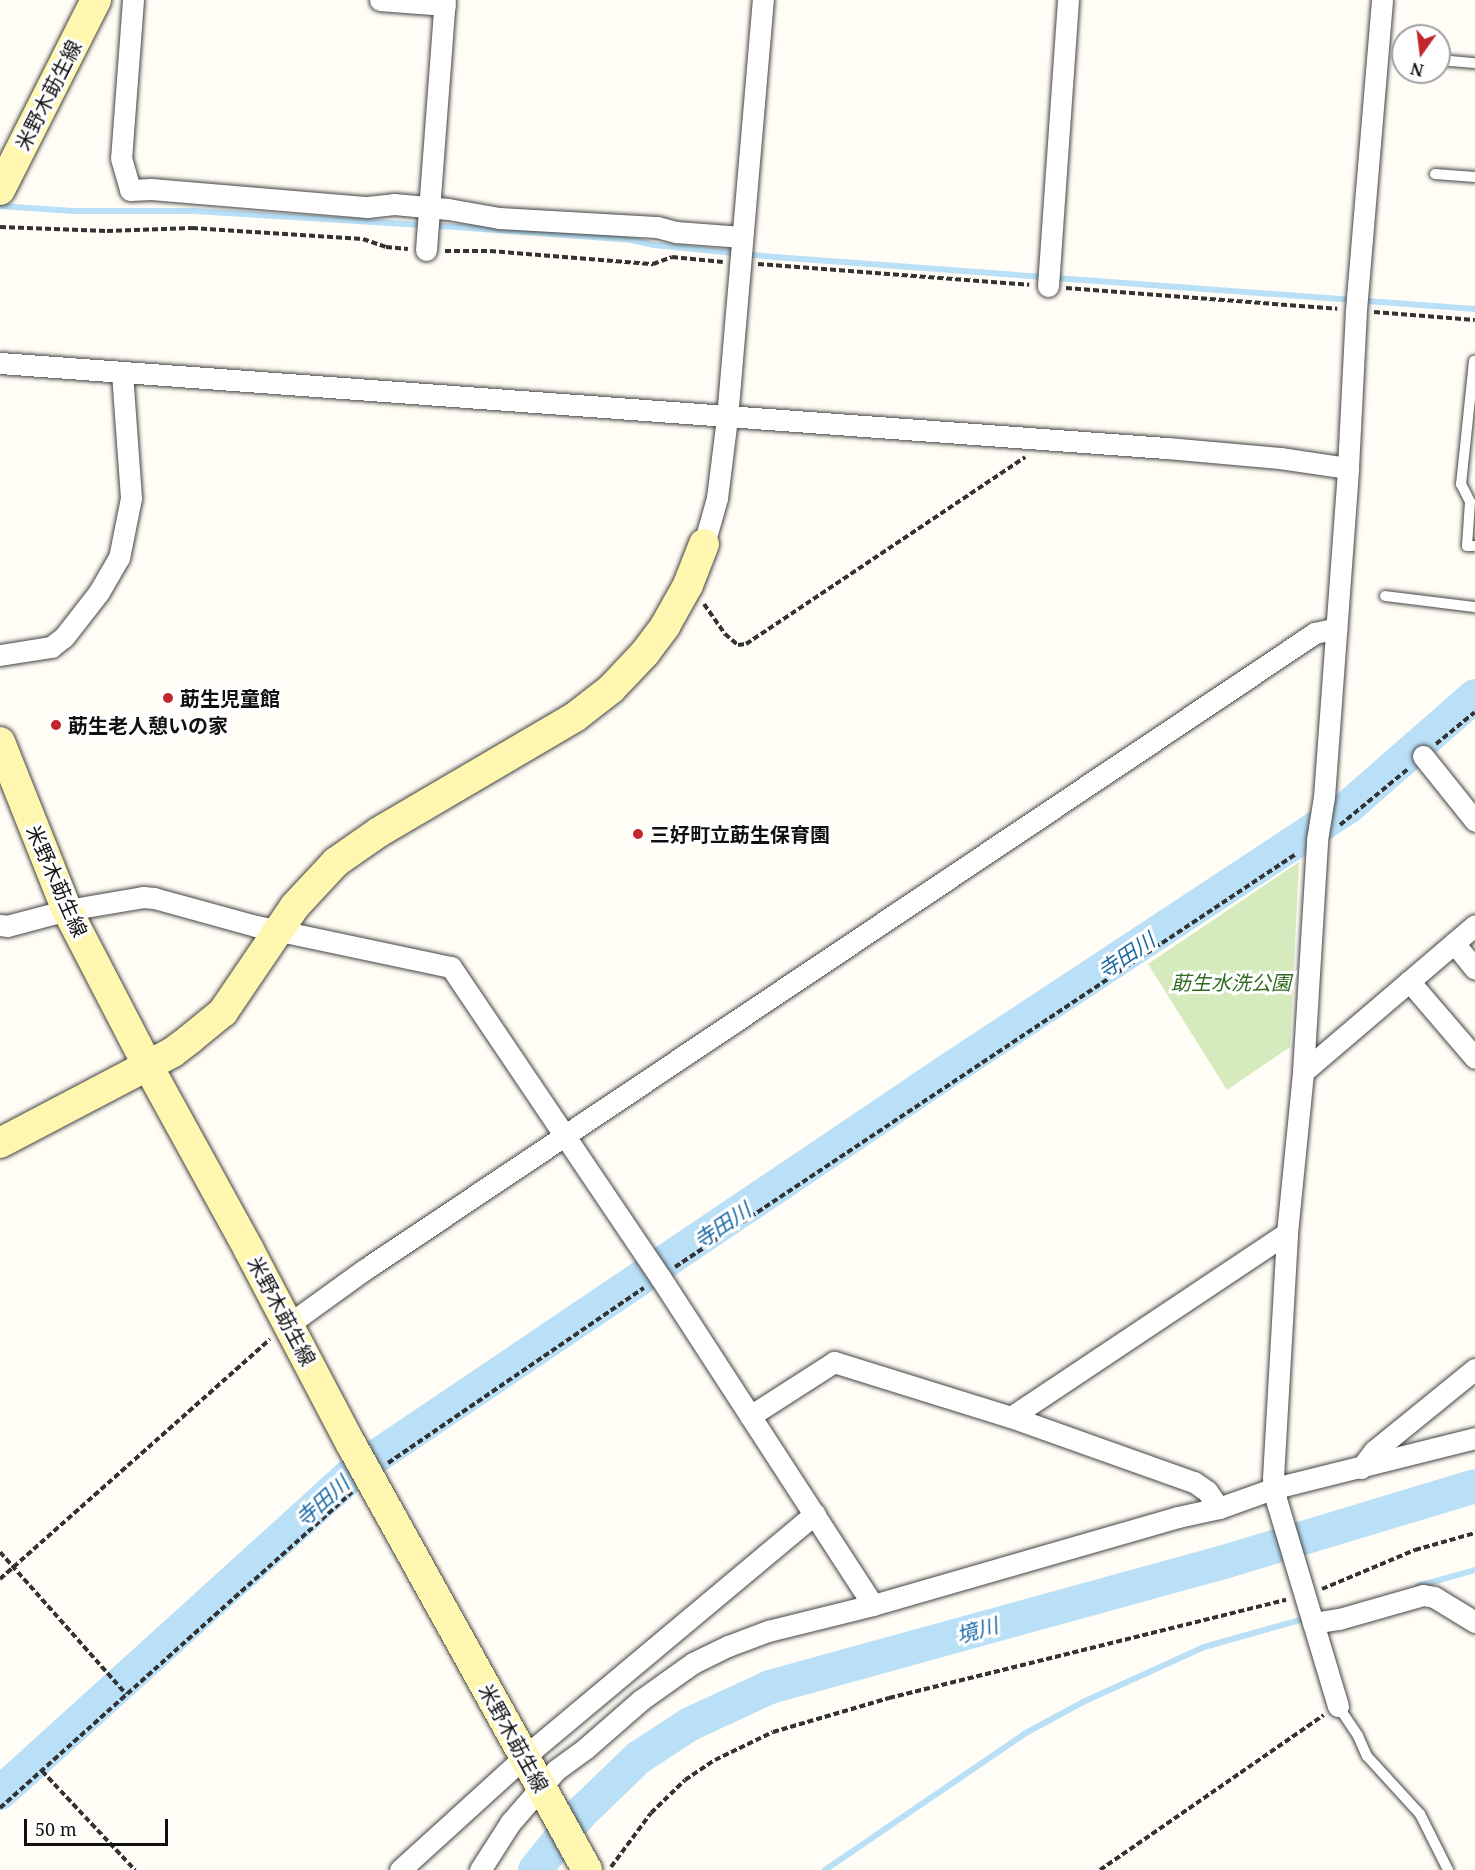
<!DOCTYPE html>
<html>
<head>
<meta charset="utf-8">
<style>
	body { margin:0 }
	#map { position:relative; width:1475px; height:1870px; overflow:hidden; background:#fffdf5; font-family:"Noto Serif","Noto Sans JP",serif }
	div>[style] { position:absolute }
	.green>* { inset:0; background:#d5ebbd }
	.stream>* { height:6px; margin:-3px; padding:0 3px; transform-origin:3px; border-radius:3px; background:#b9e0f7 }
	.river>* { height:34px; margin:-17px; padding:0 17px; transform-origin:17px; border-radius:17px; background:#b9e0f7 }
	.path>* { height:4px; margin-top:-2px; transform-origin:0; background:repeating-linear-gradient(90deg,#333 0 6px,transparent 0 9px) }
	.roads { filter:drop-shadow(0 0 2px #444) drop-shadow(0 0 2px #444) }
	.lane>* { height:10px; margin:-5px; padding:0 5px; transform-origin:5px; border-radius:5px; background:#fff }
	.street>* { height:21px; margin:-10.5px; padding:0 10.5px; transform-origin:10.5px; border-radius:10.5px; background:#fff }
	.secondary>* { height:30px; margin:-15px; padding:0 15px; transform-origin:15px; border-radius:15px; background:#fff6b0 }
	.dots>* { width:16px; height:16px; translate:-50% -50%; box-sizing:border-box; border:3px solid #fff; border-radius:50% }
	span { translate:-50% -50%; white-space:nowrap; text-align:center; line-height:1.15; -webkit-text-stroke:6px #fff; paint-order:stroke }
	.street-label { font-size:20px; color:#111 }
	.poi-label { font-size:20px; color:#111; font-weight:700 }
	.left { translate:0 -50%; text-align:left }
	.park-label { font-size:20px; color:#2f6b1f; font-style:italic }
	.water-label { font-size:21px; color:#1768a6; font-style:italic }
	.north { position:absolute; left:1391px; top:24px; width:60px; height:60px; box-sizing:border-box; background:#fff; border:2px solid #a0a0a0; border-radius:50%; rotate:194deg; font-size:16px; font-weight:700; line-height:24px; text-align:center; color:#111 }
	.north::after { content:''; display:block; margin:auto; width:21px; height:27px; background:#c4262e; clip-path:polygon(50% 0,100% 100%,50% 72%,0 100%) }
	.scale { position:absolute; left:24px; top:1819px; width:144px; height:27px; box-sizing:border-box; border:3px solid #111; border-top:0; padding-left:8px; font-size:18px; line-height:21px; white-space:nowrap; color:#111; -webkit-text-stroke:4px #fff; paint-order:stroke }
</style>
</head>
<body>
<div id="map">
	<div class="green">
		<div style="clip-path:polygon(1299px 862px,1290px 1047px,1227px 1090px,1148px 964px)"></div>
	</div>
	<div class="stream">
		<div style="left:0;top:206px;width:73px;rotate:3.9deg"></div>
		<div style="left:73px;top:211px;width:121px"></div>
		<div style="left:194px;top:211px;width:262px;rotate:3.5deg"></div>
		<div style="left:456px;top:227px;width:175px;rotate:4.2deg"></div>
		<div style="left:631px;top:240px;width:24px;rotate:12deg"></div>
		<div style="left:654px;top:245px;width:122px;rotate:5.7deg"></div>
		<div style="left:775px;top:257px;width:702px;rotate:4.25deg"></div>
		<div style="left:1418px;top:1586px;width:59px;rotate:-15.7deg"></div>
		<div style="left:825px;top:1870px;width:241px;rotate:-34.3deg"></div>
		<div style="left:1024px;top:1734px;width:67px;rotate:-28.5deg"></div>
		<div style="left:1083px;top:1702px;width:133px;rotate:-24.4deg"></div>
		<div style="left:1204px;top:1647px;width:107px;rotate:-15.7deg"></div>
	</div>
	<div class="river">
		<div style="left:0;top:1793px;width:484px;rotate:-42.2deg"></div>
		<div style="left:359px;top:1468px;width:708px;rotate:-34deg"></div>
		<div style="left:946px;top:1072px;width:480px;rotate:-33.4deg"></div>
		<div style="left:1347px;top:808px;width:170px;rotate:-41.2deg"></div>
		<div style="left:535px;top:1870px;width:73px;rotate:-51.1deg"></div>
		<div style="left:581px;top:1813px;width:79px;rotate:-44deg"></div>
		<div style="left:638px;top:1758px;width:62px;rotate:-33.2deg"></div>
		<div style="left:690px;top:1724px;width:88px;rotate:-24.8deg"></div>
		<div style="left:770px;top:1687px;width:474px;rotate:-15.4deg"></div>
		<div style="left:1227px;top:1561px;width:259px;rotate:-16.8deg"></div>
	</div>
	<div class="path">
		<div style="left:0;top:227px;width:107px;rotate:2.1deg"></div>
		<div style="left:107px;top:231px;width:85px;rotate:-2deg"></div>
		<div style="left:192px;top:228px;width:171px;rotate:3.7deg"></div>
		<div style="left:363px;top:239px;width:24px;rotate:19deg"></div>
		<div style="left:386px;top:247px;width:22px;rotate:5deg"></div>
		<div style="left:445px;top:251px;width:45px"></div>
		<div style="left:490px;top:251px;width:164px;rotate:4.6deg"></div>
		<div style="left:653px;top:264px;width:20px;rotate:-20deg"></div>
		<div style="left:672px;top:257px;width:51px;rotate:5.6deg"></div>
		<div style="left:758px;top:264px;width:272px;rotate:4.4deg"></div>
		<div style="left:1066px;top:288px;width:272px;rotate:4.4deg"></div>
		<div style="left:1374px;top:312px;width:101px;rotate:4.5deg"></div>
		<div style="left:704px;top:604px;width:37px;rotate:55deg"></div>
		<div style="left:725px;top:634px;width:17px;rotate:40deg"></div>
		<div style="left:738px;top:645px;width:8px;rotate:-7deg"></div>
		<div style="left:746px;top:644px;width:336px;rotate:-33.8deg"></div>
		<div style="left:1436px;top:744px;width:50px;rotate:-39.4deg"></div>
		<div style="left:1340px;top:825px;width:88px;rotate:-39.5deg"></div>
		<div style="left:675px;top:1267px;width:746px;rotate:-33.63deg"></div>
		<div style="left:388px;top:1463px;width:310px;rotate:-34.4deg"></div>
		<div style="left:0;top:1552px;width:190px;rotate:48.4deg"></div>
		<div style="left:0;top:1579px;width:361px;rotate:-41.6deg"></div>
		<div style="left:1322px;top:1589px;width:101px;rotate:-22.8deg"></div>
		<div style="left:1415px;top:1550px;width:62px;rotate:-15.8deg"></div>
		<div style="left:42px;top:1771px;width:136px;rotate:46.8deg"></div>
		<div style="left:0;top:1808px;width:473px;rotate:-41.9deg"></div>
		<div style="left:611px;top:1867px;width:67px;rotate:-53.5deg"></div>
		<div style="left:651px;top:1813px;width:47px;rotate:-44.1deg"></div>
		<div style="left:685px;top:1780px;width:36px;rotate:-34deg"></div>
		<div style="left:715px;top:1760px;width:64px;rotate:-25.8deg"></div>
		<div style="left:773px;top:1732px;width:121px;rotate:-16.3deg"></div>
		<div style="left:889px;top:1698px;width:409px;rotate:-13.9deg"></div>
		<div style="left:1100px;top:1870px;width:272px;rotate:-34.7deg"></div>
	</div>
	<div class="roads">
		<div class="lane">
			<div style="left:1401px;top:57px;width:2px"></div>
			<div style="left:1439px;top:60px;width:36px;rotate:5deg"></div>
			<div style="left:1435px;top:174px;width:40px;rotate:4.3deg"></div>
			<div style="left:1474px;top:361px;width:124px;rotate:96deg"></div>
			<div style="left:1461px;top:484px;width:20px;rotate:63deg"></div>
			<div style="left:1470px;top:502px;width:44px;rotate:93.9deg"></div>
			<div style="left:1467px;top:546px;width:8px"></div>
			<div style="left:1385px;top:596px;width:91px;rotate:7deg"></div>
			<div style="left:1338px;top:1706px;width:36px;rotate:56deg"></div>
			<div style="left:1358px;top:1736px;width:22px;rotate:66deg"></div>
			<div style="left:1367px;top:1756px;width:79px;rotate:47.6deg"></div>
			<div style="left:1420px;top:1814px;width:63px;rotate:63.4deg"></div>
		</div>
		<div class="street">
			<div style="left:133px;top:0;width:158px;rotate:94.3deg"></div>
			<div style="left:121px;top:158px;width:33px;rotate:74deg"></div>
			<div style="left:130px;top:190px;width:21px;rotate:-3deg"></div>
			<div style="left:151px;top:189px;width:217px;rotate:4.8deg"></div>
			<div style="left:367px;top:207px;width:27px;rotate:-6deg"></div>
			<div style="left:394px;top:204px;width:54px;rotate:5.3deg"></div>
			<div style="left:448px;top:209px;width:52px;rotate:10deg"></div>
			<div style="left:499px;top:218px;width:158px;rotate:3.3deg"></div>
			<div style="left:657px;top:227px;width:20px;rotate:15deg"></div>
			<div style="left:676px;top:232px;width:66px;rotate:4.3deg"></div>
			<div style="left:380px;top:0;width:65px;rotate:4.4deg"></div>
			<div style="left:426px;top:250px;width:251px;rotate:-85.7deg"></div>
			<div style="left:1048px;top:286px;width:287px;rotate:-86deg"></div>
			<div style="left:0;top:363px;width:1170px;rotate:4.17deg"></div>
			<div style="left:1167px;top:448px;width:113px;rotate:5.1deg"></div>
			<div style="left:1280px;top:458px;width:69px;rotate:8.4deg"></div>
			<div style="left:704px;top:544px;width:48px;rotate:-74.2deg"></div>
			<div style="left:717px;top:498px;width:81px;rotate:-82.9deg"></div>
			<div style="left:727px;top:418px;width:420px;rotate:-85.1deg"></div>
			<div style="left:0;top:655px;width:52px;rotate:-8.9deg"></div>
			<div style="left:51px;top:647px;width:16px;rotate:-38deg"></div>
			<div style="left:64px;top:637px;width:57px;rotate:-52.1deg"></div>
			<div style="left:99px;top:592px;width:39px;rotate:-60deg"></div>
			<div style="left:119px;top:558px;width:61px;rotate:-78.7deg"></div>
			<div style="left:131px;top:498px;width:125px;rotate:-94.1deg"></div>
			<div style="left:1423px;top:756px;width:83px;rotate:51.3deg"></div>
			<div style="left:0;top:925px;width:7px;rotate:8deg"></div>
			<div style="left:7px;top:926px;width:62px;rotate:-14.9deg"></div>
			<div style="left:67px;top:910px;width:77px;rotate:-9.7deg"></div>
			<div style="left:143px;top:897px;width:11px;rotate:5deg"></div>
			<div style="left:154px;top:898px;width:106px;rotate:15.4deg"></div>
			<div style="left:256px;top:926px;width:199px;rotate:11.9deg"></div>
			<div style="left:451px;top:967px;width:374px;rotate:56deg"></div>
			<div style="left:660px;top:1277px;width:391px;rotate:57deg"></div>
			<div style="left:1454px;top:943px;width:33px;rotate:51deg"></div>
			<div style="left:1409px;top:981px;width:101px;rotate:49.4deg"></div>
			<div style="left:1303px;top:1072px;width:226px;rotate:-40.5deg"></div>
			<div style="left:289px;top:1324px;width:92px;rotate:-35.8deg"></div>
			<div style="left:364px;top:1270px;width:1145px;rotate:-33.82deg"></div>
			<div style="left:1315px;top:633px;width:22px;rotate:-13deg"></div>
			<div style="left:750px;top:1416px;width:100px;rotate:-32.7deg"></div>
			<div style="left:834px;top:1362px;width:185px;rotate:17.3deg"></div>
			<div style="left:1011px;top:1417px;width:194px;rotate:19.6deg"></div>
			<div style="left:1194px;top:1482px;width:16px;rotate:35deg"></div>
			<div style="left:1207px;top:1491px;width:21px;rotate:55deg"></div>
			<div style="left:1011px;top:1417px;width:332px;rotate:-33.7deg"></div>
			<div style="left:1361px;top:1468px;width:21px;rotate:-53deg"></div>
			<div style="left:1374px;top:1451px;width:130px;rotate:-39.1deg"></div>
			<div style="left:1313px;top:1623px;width:26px;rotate:-9deg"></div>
			<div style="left:1339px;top:1619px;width:87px;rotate:-15.9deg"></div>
			<div style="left:1423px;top:1595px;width:11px;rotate:10deg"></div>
			<div style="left:1434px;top:1597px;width:48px;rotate:31.4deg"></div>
			<div style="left:1338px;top:1706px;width:216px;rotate:-106.7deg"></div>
			<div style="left:1276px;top:1499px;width:21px;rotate:-98deg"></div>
			<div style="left:1273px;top:1478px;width:245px;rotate:-86.7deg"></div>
			<div style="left:1287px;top:1233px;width:162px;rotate:-84.3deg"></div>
			<div style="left:1303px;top:1072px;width:232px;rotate:-86.5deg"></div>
			<div style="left:1317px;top:840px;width:44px;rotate:-80.8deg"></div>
			<div style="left:1324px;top:797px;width:330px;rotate:-85.8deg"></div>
			<div style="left:1348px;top:468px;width:158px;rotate:-87.1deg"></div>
			<div style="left:1356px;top:310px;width:311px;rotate:-85.2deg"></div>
			<div style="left:400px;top:1870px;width:168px;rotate:-42.3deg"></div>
			<div style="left:524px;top:1757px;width:379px;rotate:-39.9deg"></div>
			<div style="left:480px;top:1870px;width:56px;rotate:-57.4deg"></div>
			<div style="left:510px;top:1823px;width:70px;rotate:-49deg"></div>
			<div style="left:556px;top:1770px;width:37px;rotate:-36deg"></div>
			<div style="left:586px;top:1748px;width:73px;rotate:-41.1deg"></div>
			<div style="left:641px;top:1700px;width:64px;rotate:-35.4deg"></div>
			<div style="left:693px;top:1663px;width:39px;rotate:-26deg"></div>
			<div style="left:728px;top:1646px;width:43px;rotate:-20.6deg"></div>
			<div style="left:768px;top:1631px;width:108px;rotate:-13.9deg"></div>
			<div style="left:873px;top:1605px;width:317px;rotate:-16.1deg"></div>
			<div style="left:1178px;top:1517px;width:42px;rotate:-12.4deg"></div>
			<div style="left:1219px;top:1508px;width:59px;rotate:-19.7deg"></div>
			<div style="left:1275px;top:1488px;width:206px;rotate:-14deg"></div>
		</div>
		<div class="secondary">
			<div style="left:0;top:190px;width:213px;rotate:-63.2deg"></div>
			<div style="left:0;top:742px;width:181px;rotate:68.3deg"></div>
			<div style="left:67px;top:910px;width:176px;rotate:62.6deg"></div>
			<div style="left:148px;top:1066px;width:210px;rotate:61.2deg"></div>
			<div style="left:249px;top:1250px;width:219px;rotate:62.3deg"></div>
			<div style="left:351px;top:1444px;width:487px;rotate:61deg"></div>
			<div style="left:0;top:1143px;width:195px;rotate:-27.7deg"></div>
			<div style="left:173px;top:1052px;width:21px;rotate:-37deg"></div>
			<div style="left:190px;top:1039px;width:43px;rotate:-39.3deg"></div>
			<div style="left:223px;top:1012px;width:128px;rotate:-55.8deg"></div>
			<div style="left:295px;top:906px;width:60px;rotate:-47deg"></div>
			<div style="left:336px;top:862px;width:52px;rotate:-34.9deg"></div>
			<div style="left:379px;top:832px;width:227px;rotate:-30.4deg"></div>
			<div style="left:575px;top:717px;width:46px;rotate:-37.9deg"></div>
			<div style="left:611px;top:689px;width:50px;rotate:-46.6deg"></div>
			<div style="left:645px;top:653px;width:34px;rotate:-53deg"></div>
			<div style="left:665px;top:626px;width:47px;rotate:-60.7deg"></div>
			<div style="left:688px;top:585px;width:44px;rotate:-68.7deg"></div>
		</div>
	</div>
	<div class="dots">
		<div style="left:168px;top:698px;background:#c4262e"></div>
		<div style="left:56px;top:725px;background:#c4262e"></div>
		<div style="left:638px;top:834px;background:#c4262e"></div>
	</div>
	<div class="street-label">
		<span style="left:48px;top:95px;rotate:-63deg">米野木莇生線</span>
		<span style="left:57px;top:881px;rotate:66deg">米野木莇生線</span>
		<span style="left:282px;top:1311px;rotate:62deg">米野木莇生線</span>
		<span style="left:514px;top:1738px;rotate:61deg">米野木莇生線</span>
	</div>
	<div class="poi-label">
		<span class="left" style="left:180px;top:698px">莇生児童館</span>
		<span class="left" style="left:68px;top:725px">莇生老人憩いの家</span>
		<span class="left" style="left:650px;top:834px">三好町立莇生保育園</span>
	</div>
	<div class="park-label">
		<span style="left:1231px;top:982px">莇生水洗公園</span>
	</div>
	<div class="water-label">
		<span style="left:1126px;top:955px;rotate:-34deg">寺田川</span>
		<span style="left:722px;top:1225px;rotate:-34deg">寺田川</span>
		<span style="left:322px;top:1501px;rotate:-42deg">寺田川</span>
		<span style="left:977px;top:1630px;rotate:-16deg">境川</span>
	</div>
	<div class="north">N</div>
	<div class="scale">50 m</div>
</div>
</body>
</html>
